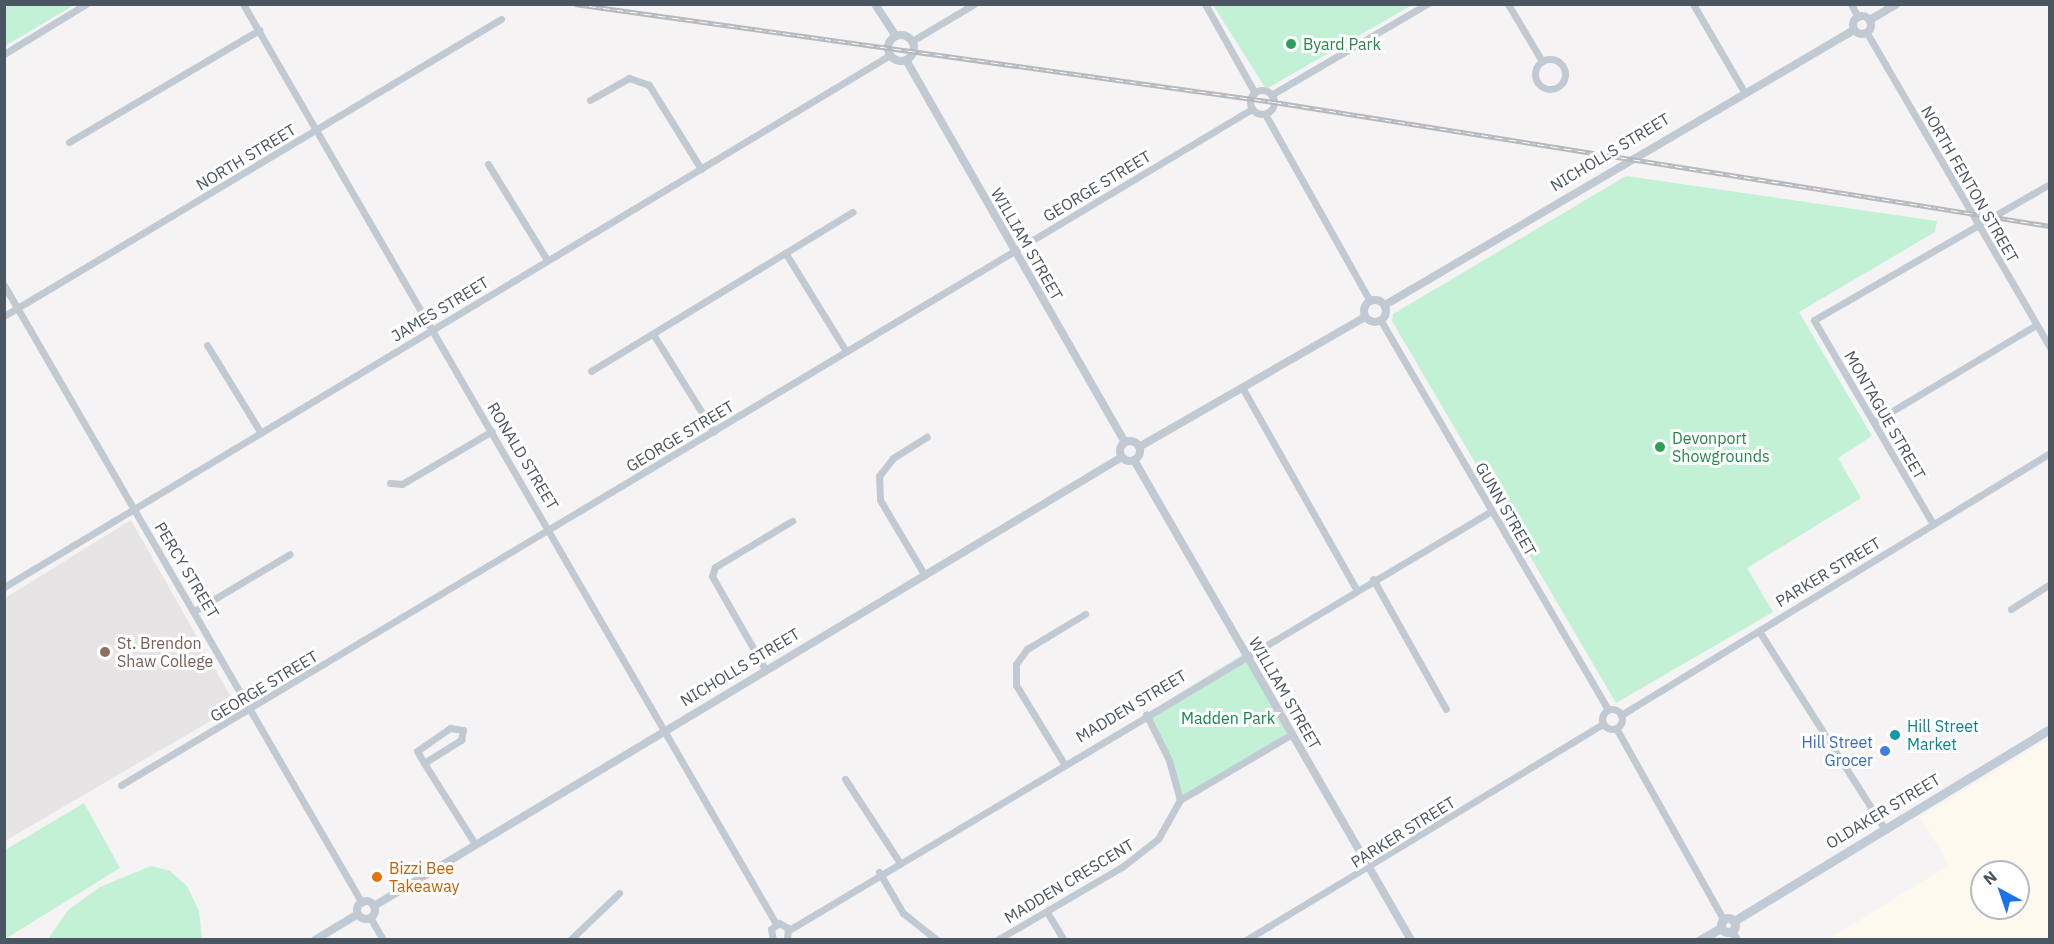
<!DOCTYPE html>
<html>
<head>
<meta charset="utf-8">
<style>
	body { margin:0 }
	#map { position:relative; width:2054px; height:944px; overflow:hidden; background:#f5f3f3; font-family:"IBM Plex Sans",sans-serif }
	div>[style] { position:absolute }
	.commercial>* { inset:0; background:#fdf9ef }
	.education>* { inset:0; background:#e6e4e5 }
	.green>* { inset:0; background:#c3f1d5 }
	.minor>* { height:7px; margin:-3.5px; padding:0 3.5px; transform-origin:3.5px; border-radius:3.5px; background:#c1cad2 }
	.minor>.ring { margin:-3.5px; padding:0; box-sizing:content-box; background:none; border:7px solid #c1cad2; border-radius:50% }
	.tertiary>* { height:8px; margin:-4px; padding:0 4px; transform-origin:4px; border-radius:4px; background:#c1cad2 }
	.tertiary>.ring { margin:-4px; padding:0; box-sizing:content-box; background:none; border:8px solid #c1cad2; border-radius:50% }
	.secondary>* { height:9px; margin:-4.5px; padding:0 4.5px; transform-origin:4.5px; border-radius:4.5px; background:#c1cbd6 }
	.secondary>.ring { margin:-4.5px; padding:0; box-sizing:content-box; background:none; border:9px solid #c1cbd6; border-radius:50% }
	.rail>* { height:4.5px; margin-top:-2.25px; transform-origin:0; background:repeating-linear-gradient(90deg,#fff 0 7px,#b5b8bd 0 14px); box-sizing:border-box; border-block:2px solid #b5b8bd }
	.dots>* { width:16px; height:16px; translate:-50% -50%; box-sizing:border-box; border:3px solid #fff; border-radius:50% }
	span { translate:-50% -50%; white-space:nowrap; text-align:center; line-height:1.15; -webkit-text-stroke:6px #fff; paint-order:stroke }
	.leisure-label { font-size:16px; color:#27864d }
	.left { translate:0 -50%; text-align:left }
	.street-label { font-size:16px; color:#4a5661 }
	.education-label { font-size:16px; color:#785e54 }
	.park-label { font-size:16px; color:#17864f }
	.culture-label { font-size:16px; color:#0d838f }
	.shop-label { font-size:16px; color:#366cbe }
	.right { translate:-100% -50%; text-align:right }
	.food-label { font-size:16px; color:#c56008 }
	.frame { position:absolute; inset:0; border:6px solid #4a5661; pointer-events:none }
	.north { position:absolute; left:1970px; top:860px; width:60px; height:60px; box-sizing:border-box; background:#fff; border:2px solid #b7bbc0; border-radius:50%; rotate:320deg; font-size:16px; font-weight:700; line-height:24px; text-align:center; color:#4a5661 }
	.north::after { content:''; display:block; margin:auto; width:21px; height:27px; background:#1a73e8; clip-path:polygon(50% 0,100% 100%,50% 72%,0 100%) }
</style>
</head>
<body>
<div id="map">
	<div class="commercial">
		<div style="clip-path:polygon(evenodd,2049px 739px,2049px 939px,1829px 939px,1949px 865px,1920px 817px,2049px 739px,1982px 872px,2018px 872px,2018px 908px,1982px 908px,1982px 872px)"></div>
	</div>
	<div class="education">
		<div style="clip-path:polygon(131px 520px,236px 706px,5px 841px,5px 598px)"></div>
	</div>
	<div class="green">
		<div style="clip-path:polygon(5px 4px,74px 4px,74px 5px,5px 46px)"></div>
		<div style="clip-path:polygon(1213px 5px,1212px 5px,1412px 5px,1266px 89px)"></div>
		<div style="clip-path:polygon(1626px 176px,1937px 221px,1935px 232px,1799px 312px,1872px 436px,1838px 458px,1861px 498px,1747px 568px,1773px 612px,1616px 703px,1392px 321px,1393px 314px)"></div>
		<div style="clip-path:polygon(1245px 653px,1292px 734px,1180px 800px,1169px 760px,1146px 714px)"></div>
		<div style="clip-path:polygon(84px 803px,120px 868px,5px 939px,5px 850px)"></div>
		<div style="clip-path:polygon(151px 866px,170px 871px,187px 886px,199px 911px,202px 939px,48px 939px,68px 910px,100px 887px)"></div>
	</div>
	<div class="minor">
		<div style="left:243px;top:4px;width:1063px;rotate:59.91deg"></div>
		<div style="left:1205px;top:4px;width:102px;rotate:60.7deg"></div>
		<div style="left:1508px;top:4px;width:66px;rotate:59.2deg"></div>
		<div style="left:1693px;top:4px;width:99px;rotate:59.8deg"></div>
		<div style="left:1851px;top:4px;width:15px;rotate:62deg"></div>
		<div style="left:1867px;top:33px;width:363px;rotate:59.8deg"></div>
		<div style="left:912px;top:41px;width:72px;rotate:-30.8deg"></div>
		<div style="left:4px;top:54px;width:96px;rotate:-31.4deg"></div>
		<div class="ring" style="left:1535px;top:59px;width:23px;height:23px"></div>
		<div class="ring" style="left:1250px;top:90px;width:17px;height:17px"></div>
		<div style="left:1271px;top:95px;width:181px;rotate:-30.3deg"></div>
		<div style="left:590px;top:100px;width:45px;rotate:-29.4deg"></div>
		<div style="left:629px;top:78px;width:21px;rotate:19deg"></div>
		<div style="left:649px;top:85px;width:99px;rotate:58.2deg"></div>
		<div style="left:1265px;top:114px;width:214px;rotate:60.7deg"></div>
		<div style="left:69px;top:142px;width:221px;rotate:-30.5deg"></div>
		<div style="left:488px;top:164px;width:113px;rotate:58.4deg"></div>
		<div style="left:786px;top:254px;width:114px;rotate:58.3deg"></div>
		<div style="left:4px;top:285px;width:714px;rotate:59.92deg"></div>
		<div style="left:4px;top:316px;width:579px;rotate:-30.86deg"></div>
		<div style="left:1381px;top:321px;width:450px;rotate:59.7deg"></div>
		<div style="left:653px;top:334px;width:115px;rotate:58.1deg"></div>
		<div style="left:207px;top:345px;width:103px;rotate:58.5deg"></div>
		<div style="left:591px;top:371px;width:306px;rotate:-31.3deg"></div>
		<div style="left:1243px;top:389px;width:230px;rotate:60.5deg"></div>
		<div style="left:1874px;top:422px;width:189px;rotate:-30.9deg"></div>
		<div style="left:390px;top:483px;width:12px;rotate:5deg"></div>
		<div style="left:402px;top:484px;width:104px;rotate:-30.5deg"></div>
		<div style="left:1933px;top:524px;width:236px;rotate:-120.3deg"></div>
		<div style="left:1814px;top:320px;width:272px;rotate:-30deg"></div>
		<div style="left:924px;top:574px;width:86px;rotate:-120.7deg"></div>
		<div style="left:880px;top:500px;width:24px;rotate:-92deg"></div>
		<div style="left:879px;top:476px;width:23px;rotate:-52deg"></div>
		<div style="left:893px;top:458px;width:40px;rotate:-32deg"></div>
		<div style="left:1373px;top:579px;width:149px;rotate:60.7deg"></div>
		<div style="left:4px;top:587px;width:1033px;rotate:-30.98deg"></div>
		<div style="left:2011px;top:609px;width:46px;rotate:-32.7deg"></div>
		<div style="left:196px;top:610px;width:109px;rotate:-30.8deg"></div>
		<div style="left:1759px;top:631px;width:233px;rotate:57.6deg"></div>
		<div style="left:765px;top:669px;width:107px;rotate:-119.7deg"></div>
		<div style="left:712px;top:576px;width:9px;rotate:-72deg"></div>
		<div style="left:715px;top:567px;width:90px;rotate:-30.9deg"></div>
		<div class="ring" style="left:1602px;top:709px;width:13px;height:13px"></div>
		<div style="left:1621px;top:715px;width:503px;rotate:-31.41deg"></div>
		<div style="left:1616px;top:728px;width:219px;rotate:60.7deg"></div>
		<div style="left:1063px;top:762px;width:90px;rotate:-121.4deg"></div>
		<div style="left:1016px;top:685px;width:21px;rotate:-90deg"></div>
		<div style="left:1016px;top:664px;width:19px;rotate:-54deg"></div>
		<div style="left:1027px;top:649px;width:68px;rotate:-31.1deg"></div>
		<div style="left:424px;top:763px;width:44px;rotate:-31.9deg"></div>
		<div style="left:461px;top:740px;width:10px;rotate:-79deg"></div>
		<div style="left:463px;top:730px;width:13px;rotate:-171deg"></div>
		<div style="left:450px;top:728px;width:40px;rotate:145.1deg"></div>
		<div style="left:417px;top:751px;width:14px;rotate:60deg"></div>
		<div style="left:424px;top:763px;width:96px;rotate:57.8deg"></div>
		<div style="left:845px;top:779px;width:97px;rotate:56.8deg"></div>
		<div style="left:121px;top:785px;width:1318px;rotate:-30.87deg"></div>
		<div style="left:1180px;top:800px;width:130px;rotate:-30.5deg"></div>
		<div style="left:879px;top:872px;width:48px;rotate:59.7deg"></div>
		<div style="left:903px;top:913px;width:43px;rotate:38.5deg"></div>
		<div style="left:1047px;top:912px;width:33px;rotate:59deg"></div>
		<div style="left:371px;top:919px;width:24px;rotate:60deg"></div>
		<div style="left:789px;top:930px;width:816px;rotate:-30.81deg"></div>
		<div style="left:570px;top:940px;width:68px;rotate:-43.8deg"></div>
		<div style="left:773px;top:940px;width:11px;rotate:-100deg"></div>
		<div style="left:771px;top:929px;width:10px;rotate:-37deg"></div>
		<div style="left:779px;top:923px;width:10px;rotate:29deg"></div>
		<div style="left:788px;top:928px;width:12px;rotate:95deg"></div>
		<div style="left:997px;top:940px;width:145px;rotate:-30.3deg"></div>
		<div style="left:1122px;top:867px;width:46px;rotate:-37.9deg"></div>
		<div style="left:1158px;top:839px;width:45px;rotate:-60.6deg"></div>
		<div style="left:1180px;top:800px;width:41px;rotate:-105.4deg"></div>
		<div style="left:1169px;top:760px;width:51px;rotate:-116.6deg"></div>
		<div style="left:1246px;top:940px;width:417px;rotate:-31.2deg"></div>
	</div>
	<div class="tertiary">
		<div style="left:875px;top:4px;width:38px;rotate:57deg"></div>
		<div class="ring" style="left:1853px;top:16px;width:10px;height:10px"></div>
		<div style="left:1870px;top:20px;width:31px;rotate:-31deg"></div>
		<div class="ring" style="left:888px;top:35px;width:18px;height:18px"></div>
		<div style="left:906px;top:60px;width:440px;rotate:60.2deg"></div>
		<div class="ring" style="left:1364px;top:300px;width:14px;height:14px"></div>
		<div style="left:1385px;top:305px;width:544px;rotate:-30.39deg"></div>
		<div class="ring" style="left:1120px;top:441px;width:12px;height:12px"></div>
		<div style="left:1139px;top:447px;width:261px;rotate:-29.9deg"></div>
		<div style="left:1134px;top:460px;width:554px;rotate:60.01deg"></div>
		<div class="ring" style="left:357px;top:901px;width:10px;height:10px"></div>
		<div style="left:374px;top:906px;width:872px;rotate:-30.98deg"></div>
		<div style="left:1732px;top:931px;width:10px;rotate:61deg"></div>
		<div style="left:315px;top:940px;width:50px;rotate:-31.2deg"></div>
	</div>
	<div class="secondary">
		<div class="ring" style="left:1721px;top:918px;width:5px;height:5px"></div>
		<div style="left:1734px;top:921px;width:370px;rotate:-31.3deg"></div>
		<div style="left:1700px;top:940px;width:24px;rotate:-30deg"></div>
	</div>
	<div class="rail">
		<div style="left:575px;top:4px;width:706px;rotate:7.98deg"></div>
		<div style="left:1274px;top:102px;width:786px;rotate:9.08deg"></div>
	</div>
	<div class="dots">
		<div style="left:1291px;top:44px;background:#2e9e5b"></div>
		<div style="left:1660px;top:447px;background:#2e9e5b"></div>
		<div style="left:105px;top:652px;background:#8d6e63"></div>
		<div style="left:1895px;top:735px;background:#0f9aa8"></div>
		<div style="left:1885px;top:751px;background:#3f7fe0"></div>
		<div style="left:377px;top:877px;background:#e8710a"></div>
	</div>
	<div class="leisure-label">
		<span class="left" style="left:1303px;top:44px">Byard Park</span>
		<span class="left" style="left:1672px;top:447px">Devonport<br>Showgrounds</span>
	</div>
	<div class="street-label">
		<span style="left:1610px;top:152px;rotate:-31deg">NICHOLLS STREET</span>
		<span style="left:246px;top:157px;rotate:-31deg">NORTH STREET</span>
		<span style="left:1970px;top:184px;rotate:60deg">NORTH FENTON STREET</span>
		<span style="left:1097px;top:186px;rotate:-31deg">GEORGE STREET</span>
		<span style="left:1027px;top:244px;rotate:60deg">WILLIAM STREET</span>
		<span style="left:440px;top:309px;rotate:-31deg">JAMES STREET</span>
		<span style="left:1885px;top:415px;rotate:60deg">MONTAGUE STREET</span>
		<span style="left:680px;top:436px;rotate:-31deg">GEORGE STREET</span>
		<span style="left:523px;top:456px;rotate:59deg">RONALD STREET</span>
		<span style="left:1506px;top:509px;rotate:60deg">GUNN STREET</span>
		<span style="left:187px;top:570px;rotate:59deg">PERCY STREET</span>
		<span style="left:1828px;top:572px;rotate:-31deg">PARKER STREET</span>
		<span style="left:740px;top:667px;rotate:-31deg">NICHOLLS STREET</span>
		<span style="left:264px;top:686px;rotate:-31deg">GEORGE STREET</span>
		<span style="left:1285px;top:693px;rotate:60deg">WILLIAM STREET</span>
		<span style="left:1131px;top:706px;rotate:-31deg">MADDEN STREET</span>
		<span style="left:1883px;top:811px;rotate:-31deg">OLDAKER STREET</span>
		<span style="left:1403px;top:832px;rotate:-32deg">PARKER STREET</span>
		<span style="left:1069px;top:881px;rotate:-31deg">MADDEN CRESCENT</span>
	</div>
	<div class="education-label">
		<span class="left" style="left:117px;top:652px">St. Brendon<br>Shaw College</span>
	</div>
	<div class="park-label">
		<span style="left:1228px;top:718px">Madden Park</span>
	</div>
	<div class="culture-label">
		<span class="left" style="left:1907px;top:735px">Hill Street<br>Market</span>
	</div>
	<div class="shop-label">
		<span class="right" style="left:1873px;top:751px">Hill Street<br>Grocer</span>
	</div>
	<div class="food-label">
		<span class="left" style="left:389px;top:877px">Bizzi Bee<br>Takeaway</span>
	</div>
	<div class="frame"></div>
	<div class="north">N</div>
</div>
</body>
</html>
